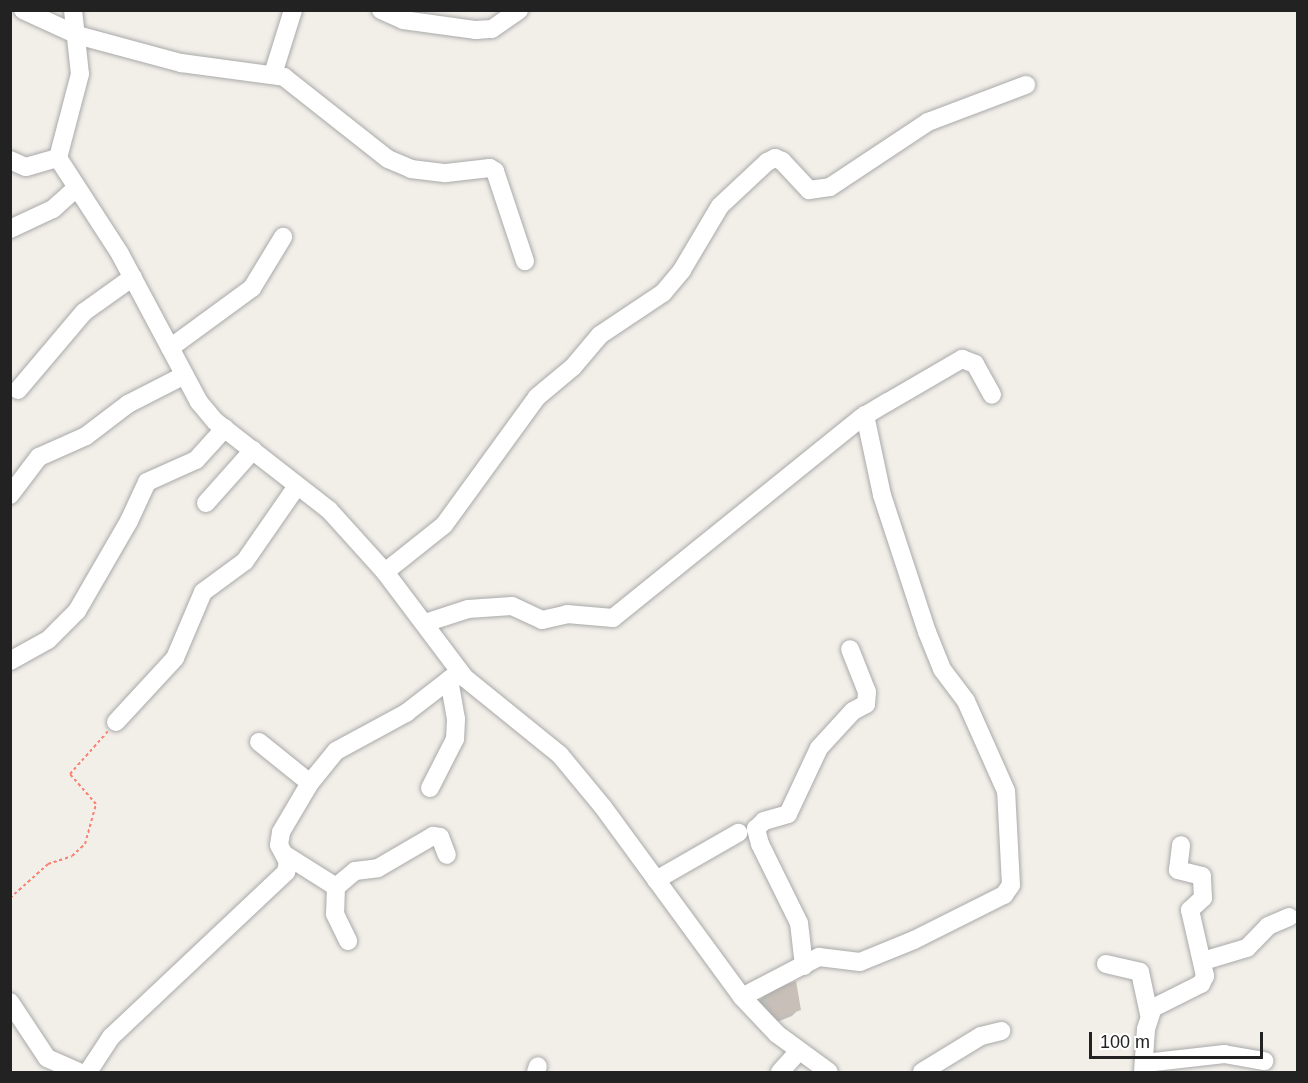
<!DOCTYPE html>
<html>
<head>
<meta charset="utf-8">
<style>
	body { margin:0 }
	#map { position:relative; width:1308px; height:1083px; overflow:hidden; background:#f2efe9; font-family:Arial,sans-serif }
	div>[style] { position:absolute }
	.shadow>* { inset:0; background:#0003 }
	.building>* { inset:0; background:#c7bfb8 }
	.path>* { height:2px; margin-top:-1px; transform-origin:0; background:repeating-linear-gradient(90deg,#fa8072 0 3px,transparent 0 6px) }
	.roads { filter:drop-shadow(0 0 2px #a9a9a9) drop-shadow(0 0 2px #a9a9a9) }
	.minor>* { height:18px; margin:-9px; padding:0 9px; transform-origin:9px; border-radius:9px; background:#fff }
	span { translate:-50% -50%; white-space:nowrap; text-align:center; line-height:1.15; -webkit-text-stroke:4.5px #fff; paint-order:stroke }
	.frame { position:absolute; inset:0; border:12px solid #222; pointer-events:none }
	.scale { position:absolute; left:1089px; top:1032px; width:174px; height:27px; box-sizing:border-box; border:3px solid #222; border-top:0; padding-left:8px; font-size:18px; line-height:21px; white-space:nowrap; color:#222; -webkit-text-stroke:4px #fff; paint-order:stroke }
</style>
</head>
<body>
<div id="map">
	<div class="shadow">
		<div style="clip-path:polygon(765px 995px,799px 1009px,792px 1016px,767px 1026px,758px 1002px)"></div>
	</div>
	<div class="building">
		<div style="clip-path:polygon(796px 981px,801px 1010px,774px 1020px,764px 993px)"></div>
	</div>
	<div class="path">
		<div style="left:10px;top:898px;width:51px;rotate:-41.8deg"></div>
		<div style="left:48px;top:864px;width:25px;rotate:-18deg"></div>
		<div style="left:72px;top:856px;width:18px;rotate:-43deg"></div>
		<div style="left:85px;top:844px;width:41px;rotate:-74.6deg"></div>
		<div style="left:96px;top:804px;width:40px;rotate:-131deg"></div>
		<div style="left:70px;top:774px;width:57px;rotate:-48.5deg"></div>
	</div>
	<div class="roads">
		<div class="minor">
			<div style="left:23px;top:10px;width:60px;rotate:24.8deg"></div>
			<div style="left:77px;top:35px;width:108px;rotate:15.1deg"></div>
			<div style="left:181px;top:63px;width:104px;rotate:7.7deg"></div>
			<div style="left:284px;top:77px;width:132px;rotate:38.3deg"></div>
			<div style="left:388px;top:159px;width:25px;rotate:23deg"></div>
			<div style="left:411px;top:169px;width:35px;rotate:7deg"></div>
			<div style="left:446px;top:173px;width:44px;rotate:-6.5deg"></div>
			<div style="left:490px;top:168px;width:6px;rotate:31deg"></div>
			<div style="left:495px;top:171px;width:95px;rotate:71.6deg"></div>
			<div style="left:73px;top:10px;width:64px;rotate:83.8deg"></div>
			<div style="left:80px;top:74px;width:87px;rotate:104.7deg"></div>
			<div style="left:58px;top:158px;width:114px;rotate:57.1deg"></div>
			<div style="left:120px;top:254px;width:168px;rotate:61.9deg"></div>
			<div style="left:199px;top:402px;width:26px;rotate:50deg"></div>
			<div style="left:216px;top:422px;width:143px;rotate:37.9deg"></div>
			<div style="left:329px;top:510px;width:84px;rotate:47.9deg"></div>
			<div style="left:385px;top:572px;width:133px;rotate:53deg"></div>
			<div style="left:465px;top:678px;width:122px;rotate:39deg"></div>
			<div style="left:560px;top:755px;width:67px;rotate:50.4deg"></div>
			<div style="left:603px;top:807px;width:235px;rotate:53.8deg"></div>
			<div style="left:742px;top:997px;width:51px;rotate:46.6deg"></div>
			<div style="left:777px;top:1034px;width:64px;rotate:36.2deg"></div>
			<div style="left:381px;top:10px;width:24px;rotate:24deg"></div>
			<div style="left:403px;top:20px;width:74px;rotate:7.8deg"></div>
			<div style="left:476px;top:30px;width:16px;rotate:-4deg"></div>
			<div style="left:492px;top:29px;width:33px;rotate:-35deg"></div>
			<div style="left:273px;top:74px;width:67px;rotate:-72.6deg"></div>
			<div style="left:10px;top:160px;width:17px;rotate:24deg"></div>
			<div style="left:26px;top:167px;width:33px;rotate:-16deg"></div>
			<div style="left:10px;top:229px;width:47px;rotate:-24.9deg"></div>
			<div style="left:53px;top:209px;width:30px;rotate:-42deg"></div>
			<div style="left:170px;top:348px;width:102px;rotate:-36.2deg"></div>
			<div style="left:252px;top:288px;width:60px;rotate:-58.7deg"></div>
			<div style="left:18px;top:390px;width:102px;rotate:-49.8deg"></div>
			<div style="left:84px;top:312px;width:60px;rotate:-35.5deg"></div>
			<div style="left:10px;top:495px;width:48px;rotate:-52.7deg"></div>
			<div style="left:39px;top:457px;width:51px;rotate:-24.1deg"></div>
			<div style="left:86px;top:436px;width:53px;rotate:-37.3deg"></div>
			<div style="left:128px;top:404px;width:62px;rotate:-27deg"></div>
			<div style="left:206px;top:503px;width:71px;rotate:-48.4deg"></div>
			<div style="left:385px;top:572px;width:75px;rotate:-38.5deg"></div>
			<div style="left:444px;top:525px;width:158px;rotate:-54deg"></div>
			<div style="left:537px;top:397px;width:47px;rotate:-39.8deg"></div>
			<div style="left:573px;top:367px;width:42px;rotate:-49.8deg"></div>
			<div style="left:600px;top:335px;width:76px;rotate:-33.7deg"></div>
			<div style="left:663px;top:293px;width:30px;rotate:-50deg"></div>
			<div style="left:682px;top:270px;width:74px;rotate:-59.3deg"></div>
			<div style="left:720px;top:206px;width:64px;rotate:-43.1deg"></div>
			<div style="left:767px;top:162px;width:9px;rotate:-27deg"></div>
			<div style="left:775px;top:158px;width:8px;rotate:23deg"></div>
			<div style="left:782px;top:161px;width:40px;rotate:47deg"></div>
			<div style="left:809px;top:190px;width:21px;rotate:-8deg"></div>
			<div style="left:830px;top:187px;width:118px;rotate:-33.6deg"></div>
			<div style="left:928px;top:122px;width:105px;rotate:-20.7deg"></div>
			<div style="left:425px;top:623px;width:45px;rotate:-18deg"></div>
			<div style="left:468px;top:609px;width:44px;rotate:-3.9deg"></div>
			<div style="left:512px;top:606px;width:33px;rotate:25deg"></div>
			<div style="left:542px;top:620px;width:26px;rotate:-13deg"></div>
			<div style="left:567px;top:614px;width:46px;rotate:5deg"></div>
			<div style="left:613px;top:618px;width:319px;rotate:-38.9deg"></div>
			<div style="left:861px;top:418px;width:31px;rotate:-31deg"></div>
			<div style="left:888px;top:402px;width:86px;rotate:-30.2deg"></div>
			<div style="left:962px;top:359px;width:14px;rotate:21deg"></div>
			<div style="left:975px;top:364px;width:35px;rotate:61deg"></div>
			<div style="left:10px;top:661px;width:43px;rotate:-28.9deg"></div>
			<div style="left:48px;top:640px;width:41px;rotate:-45deg"></div>
			<div style="left:77px;top:611px;width:104px;rotate:-60deg"></div>
			<div style="left:129px;top:521px;width:43px;rotate:-65.2deg"></div>
			<div style="left:147px;top:482px;width:54px;rotate:-24.2deg"></div>
			<div style="left:196px;top:460px;width:43px;rotate:-47.8deg"></div>
			<div style="left:116px;top:722px;width:87px;rotate:-47.3deg"></div>
			<div style="left:175px;top:658px;width:72px;rotate:-67deg"></div>
			<div style="left:203px;top:592px;width:52px;rotate:-36.4deg"></div>
			<div style="left:245px;top:561px;width:91px;rotate:-55.3deg"></div>
			<div style="left:259px;top:742px;width:65px;rotate:38.8deg"></div>
			<div style="left:430px;top:788px;width:55px;rotate:-63deg"></div>
			<div style="left:455px;top:739px;width:20px;rotate:-87deg"></div>
			<div style="left:456px;top:719px;width:40px;rotate:-100deg"></div>
			<div style="left:284px;top:854px;width:62px;rotate:32.4deg"></div>
			<div style="left:336px;top:887px;width:27px;rotate:92deg"></div>
			<div style="left:335px;top:914px;width:30px;rotate:64deg"></div>
			<div style="left:656px;top:880px;width:95px;rotate:-29.8deg"></div>
			<div style="left:336px;top:887px;width:25px;rotate:-40deg"></div>
			<div style="left:355px;top:871px;width:23px;rotate:-7deg"></div>
			<div style="left:378px;top:868px;width:64px;rotate:-30.2deg"></div>
			<div style="left:433px;top:836px;width:7px;rotate:8deg"></div>
			<div style="left:440px;top:837px;width:19px;rotate:69deg"></div>
			<div style="left:1203px;top:961px;width:46px;rotate:-16.5deg"></div>
			<div style="left:1247px;top:948px;width:30px;rotate:-46deg"></div>
			<div style="left:1268px;top:926px;width:23px;rotate:-23deg"></div>
			<div style="left:1106px;top:964px;width:35px;rotate:13deg"></div>
			<div style="left:1140px;top:972px;width:43px;rotate:77.9deg"></div>
			<div style="left:804px;top:966px;width:43px;rotate:-96.6deg"></div>
			<div style="left:799px;top:923px;width:88px;rotate:-116.3deg"></div>
			<div style="left:760px;top:844px;width:16px;rotate:-105deg"></div>
			<div style="left:756px;top:829px;width:11px;rotate:-45deg"></div>
			<div style="left:764px;top:821px;width:25px;rotate:-16deg"></div>
			<div style="left:788px;top:814px;width:73px;rotate:-64.8deg"></div>
			<div style="left:819px;top:748px;width:50px;rotate:-47.4deg"></div>
			<div style="left:853px;top:711px;width:15px;rotate:-28deg"></div>
			<div style="left:866px;top:704px;width:12px;rotate:-85deg"></div>
			<div style="left:867px;top:692px;width:46px;rotate:-111.6deg"></div>
			<div style="left:742px;top:997px;width:87px;rotate:-27.5deg"></div>
			<div style="left:819px;top:957px;width:41px;rotate:7deg"></div>
			<div style="left:860px;top:962px;width:58px;rotate:-22.2deg"></div>
			<div style="left:914px;top:940px;width:101px;rotate:-26.6deg"></div>
			<div style="left:1004px;top:895px;width:12px;rotate:-55deg"></div>
			<div style="left:1011px;top:885px;width:94px;rotate:-93deg"></div>
			<div style="left:1006px;top:791px;width:98px;rotate:-114deg"></div>
			<div style="left:966px;top:701px;width:40px;rotate:-127deg"></div>
			<div style="left:942px;top:669px;width:40px;rotate:-112deg"></div>
			<div style="left:927px;top:632px;width:144px;rotate:-108.2deg"></div>
			<div style="left:882px;top:495px;width:82px;rotate:-102deg"></div>
			<div style="left:10px;top:1002px;width:67px;rotate:56.5deg"></div>
			<div style="left:47px;top:1058px;width:34px;rotate:24deg"></div>
			<div style="left:1145px;top:1063px;width:80px;rotate:-6.5deg"></div>
			<div style="left:1224px;top:1054px;width:41px;rotate:9.9deg"></div>
			<div style="left:88px;top:1072px;width:42px;rotate:-56.7deg"></div>
			<div style="left:111px;top:1037px;width:241px;rotate:-43.3deg"></div>
			<div style="left:286px;top:872px;width:10px;rotate:-79deg"></div>
			<div style="left:288px;top:862px;width:19px;rotate:-118deg"></div>
			<div style="left:279px;top:845px;width:13px;rotate:-81deg"></div>
			<div style="left:281px;top:832px;width:57px;rotate:-59.4deg"></div>
			<div style="left:310px;top:783px;width:41px;rotate:-50.9deg"></div>
			<div style="left:336px;top:751px;width:80px;rotate:-28.5deg"></div>
			<div style="left:406px;top:713px;width:67px;rotate:-37.7deg"></div>
			<div style="left:536px;top:1072px;width:6px;rotate:-72deg"></div>
			<div style="left:780px;top:1072px;width:27px;rotate:-48deg"></div>
			<div style="left:922px;top:1072px;width:69px;rotate:-31.4deg"></div>
			<div style="left:981px;top:1036px;width:21px;rotate:-14deg"></div>
			<div style="left:1143px;top:1072px;width:43px;rotate:-86deg"></div>
			<div style="left:1146px;top:1029px;width:22px;rotate:-72deg"></div>
			<div style="left:1153px;top:1008px;width:54px;rotate:-26.6deg"></div>
			<div style="left:1201px;top:984px;width:9px;rotate:-63deg"></div>
			<div style="left:1205px;top:976px;width:68px;rotate:-102.8deg"></div>
			<div style="left:1190px;top:910px;width:18px;rotate:-43deg"></div>
			<div style="left:1203px;top:898px;width:22px;rotate:-93deg"></div>
			<div style="left:1202px;top:876px;width:25px;rotate:-166deg"></div>
			<div style="left:1178px;top:870px;width:25px;rotate:-83deg"></div>
		</div>
	</div>
	<div class="frame"></div>
	<div class="scale">100 m</div>
</div>
</body>
</html>
